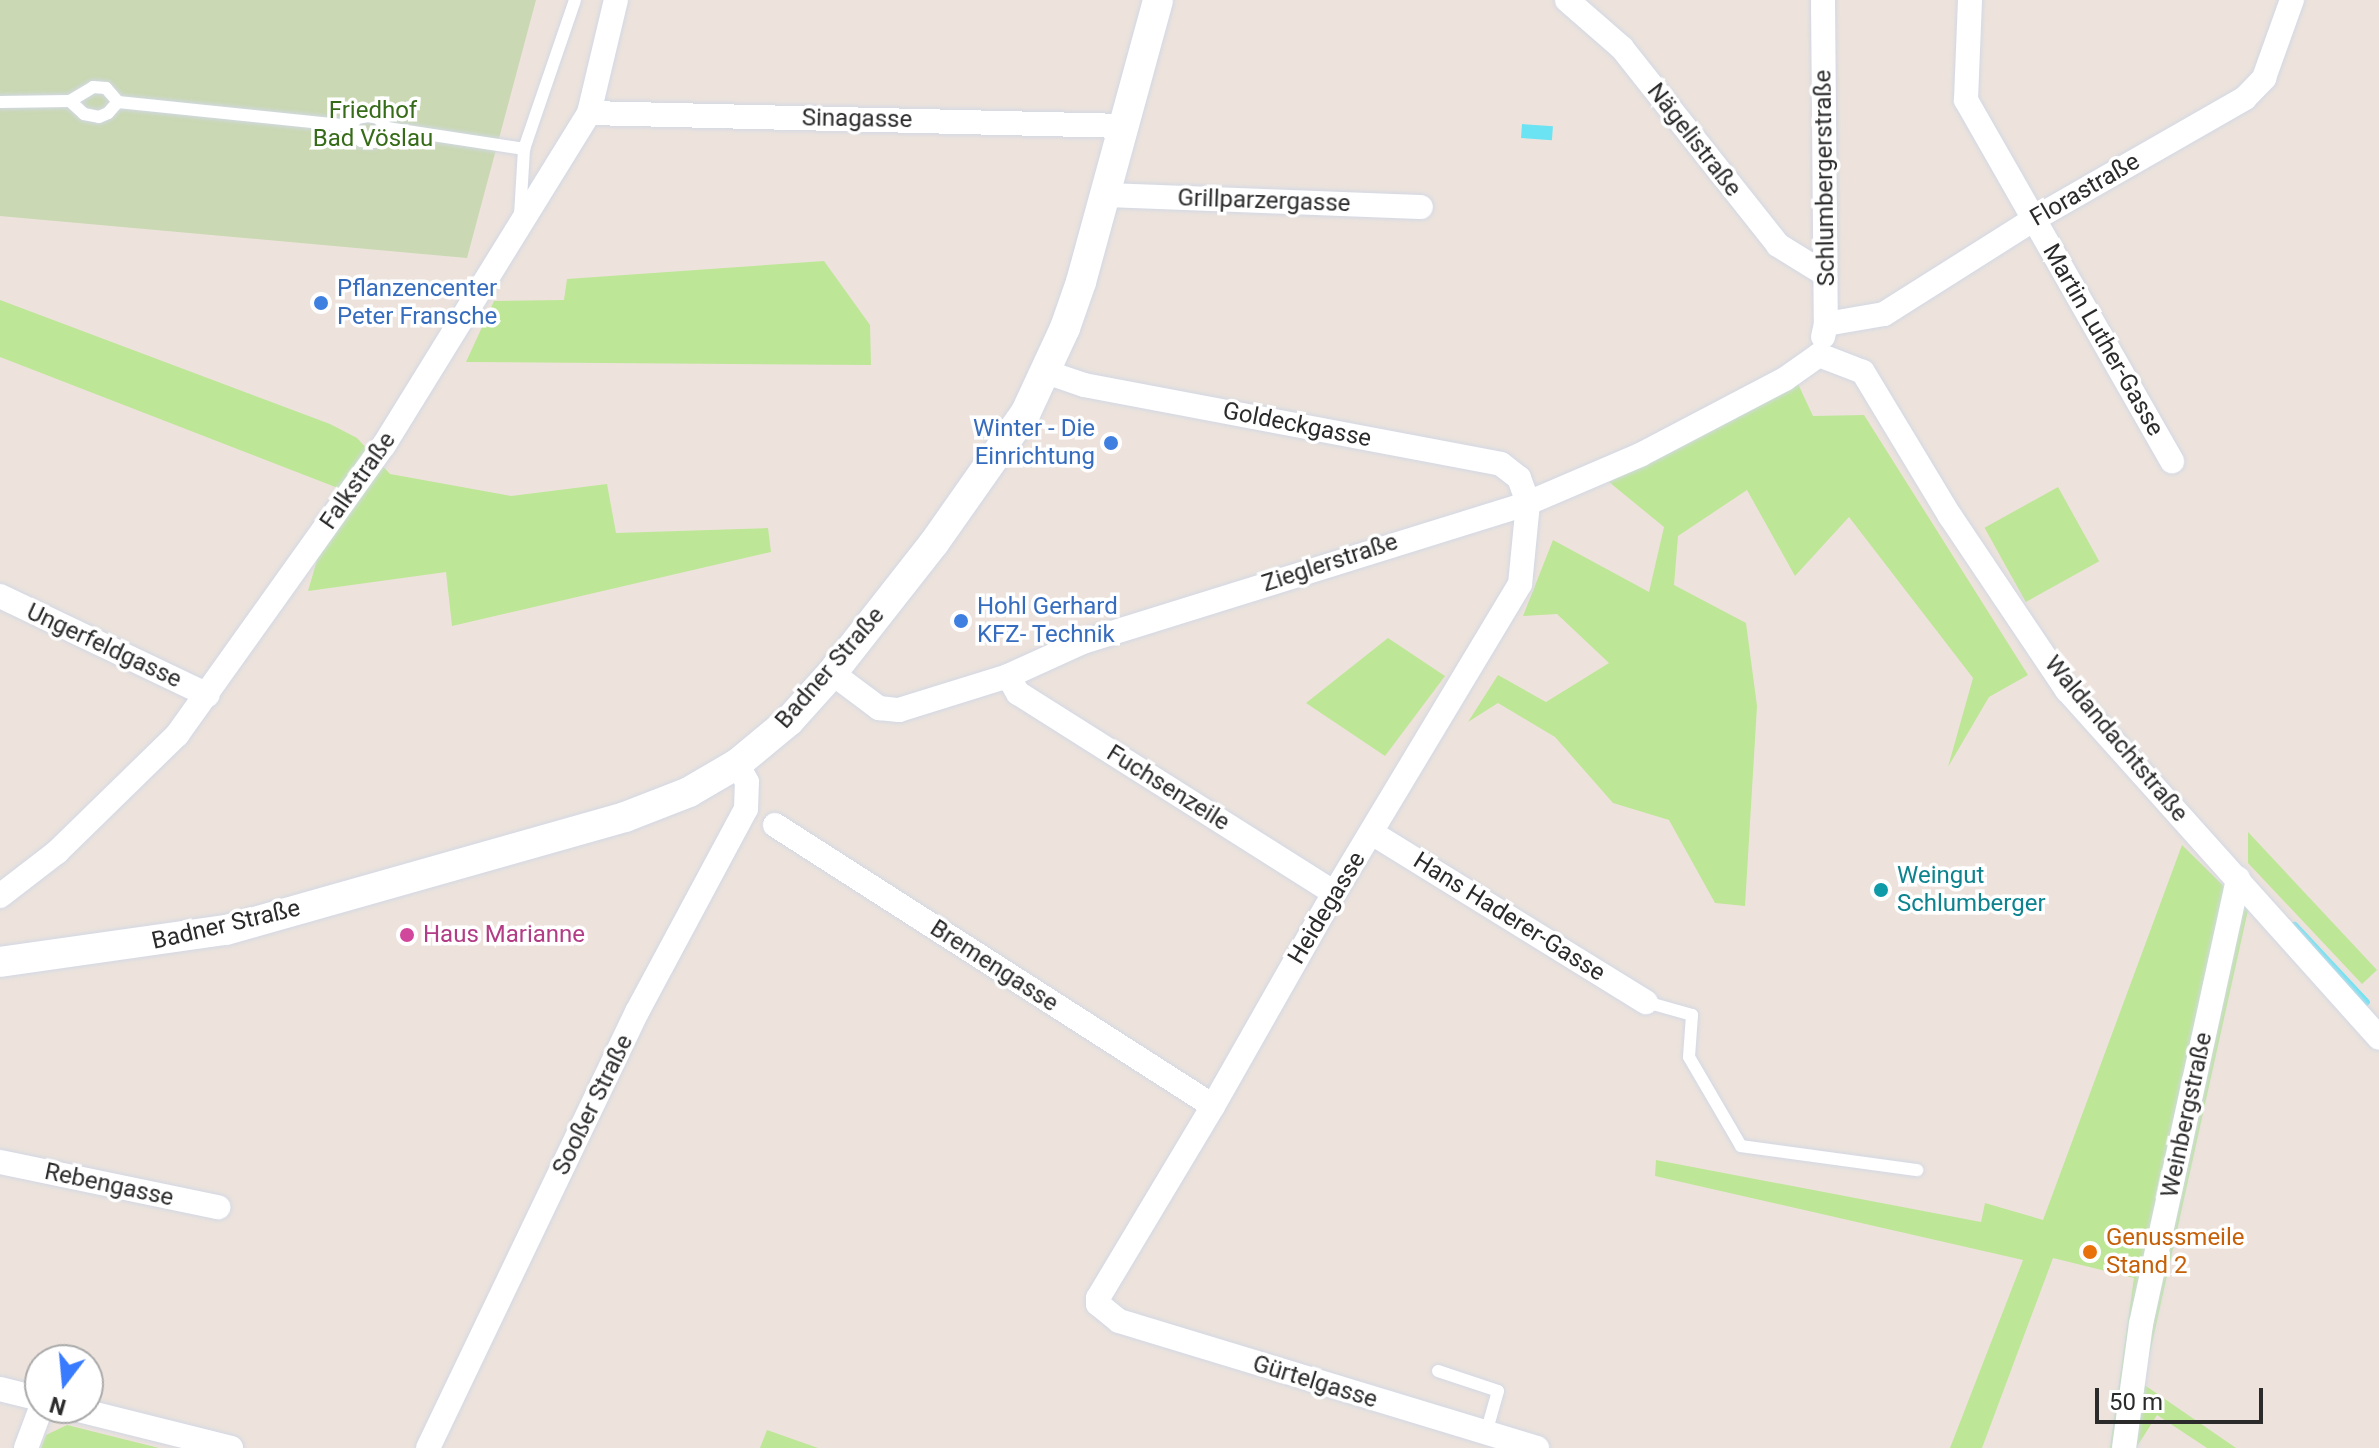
<!DOCTYPE html>
<html>
<head>
<meta charset="utf-8">
<style>
	body { margin:0 }
	#map { position:relative; width:2379px; height:1448px; overflow:hidden; background:#ede3dc; font-family:Roboto,sans-serif }
	div>[style] { position:absolute }
	.green>* { inset:0; background:#bee697; transform-origin:0 0 }
	.cemetery>* { inset:0; background:#cad8b3 }
	.water>* { inset:0; background:#6ce3f3; transform-origin:0 0 }
	.stream>* { height:7px; margin:-3.5px; padding:0 3.5px; transform-origin:3.5px; border-radius:3.5px; background:#6ce3f3 }
	.roads { filter:drop-shadow(0 0 2px #d2d8e4) drop-shadow(0 0 2px #d2d8e4) }
	.service>* { height:12px; margin:-6px; padding:0 6px; transform-origin:6px; border-radius:6px; background:#fff }
	.minor>* { height:24px; margin:-12px; padding:0 12px; transform-origin:12px; border-radius:12px; background:#fff }
	.tertiary>* { height:30px; margin:-15px; padding:0 15px; transform-origin:15px; border-radius:15px; background:#fff }
	.dots>* { width:22px; height:22px; translate:-50% -50%; box-sizing:border-box; border:4px solid #fff; border-radius:50% }
	span { translate:-50% -50%; white-space:nowrap; text-align:center; line-height:1.15; -webkit-text-stroke:7px #fff; paint-order:stroke }
	.park-label { font-size:24px; color:#366b18 }
	.street-label { font-size:24px; color:#2b2b2b }
	.shop-label { font-size:24px; color:#366cbe }
	.left { translate:0 -50%; text-align:left }
	.right { translate:-100% -50%; text-align:right }
	.culture-label { font-size:24px; color:#0d838f }
	.hotel-label { font-size:24px; color:#b23c85 }
	.food-label { font-size:24px; color:#c56008 }
	.north { position:absolute; left:24px; top:1344px; width:80px; height:80px; box-sizing:border-box; background:#fff; border:2px solid #aaa; border-radius:50%; rotate:196deg; font-size:22px; font-weight:700; line-height:32px; text-align:center; color:#2b2b2b }
	.north::after { content:''; display:block; margin:auto; width:28px; height:36px; background:#387bff; clip-path:polygon(50% 0,100% 100%,50% 72%,0 100%) }
	.scale { position:absolute; left:2095px; top:1388px; width:168px; height:36px; box-sizing:border-box; border:4px solid #2b2b2b; border-top:0; padding-left:10px; font-size:24px; line-height:28px; white-space:nowrap; color:#2b2b2b; -webkit-text-stroke:6px #fff; paint-order:stroke }
</style>
</head>
<body>
<div id="map">
	<div class="green">
		<div style="clip-path:polygon(824px 261px,870px 325px,871px 365px,466px 362px,494px 301px,564px 300px,567px 279px)"></div>
		<div style="clip-path:polygon(0 300px,330px 424px,357px 438px,390px 474px,511px 496px,607px 484px,616px 533px,768px 528px,771px 552px,452px 626px,446px 572px,308px 591px,338px 488px,0 357px)"></div>
		<div style="clip-path:polygon(1798px 384px,1813px 416px,1864px 415px,2028px 675px,1989px 697px,1948px 767px,1973px 678px,1849px 517px,1795px 576px,1747px 490px,1678px 536px,1674px 585px,1746px 623px,1757px 706px,1745px 906px,1715px 903px,1669px 820px,1613px 803px,1555px 737px,1498px 703px,1468px 722px,1498px 675px,1546px 702px,1609px 663px,1557px 614px,1523px 616px,1553px 540px,1649px 592px,1664px 527px,1609px 482px)"></div>
		<div style="left:2058px;top:487px;width:85px;height:84px;rotate:61deg"></div>
		<div style="clip-path:polygon(1388px 638px,1445px 676px,1385px 756px,1306px 703px)"></div>
		<div style="clip-path:polygon(2248px 832px,2377px 970px,2362px 984px,2248px 863px)"></div>
		<div style="clip-path:polygon(2182px 845px,2248px 910px,2143px 1384px,2236px 1448px,2207px 1448px,2157px 1415px,2136px 1448px,2110px 1448px,2134px 1278px,2053px 1258px,1982px 1448px,1950px 1448px,2023px 1260px,1655px 1176px,1656px 1160px,1981px 1222px,1985px 1203px,2043px 1220px)"></div>
		<div style="clip-path:polygon(67px 1425px,159px 1448px,41px 1448px,46px 1435px)"></div>
		<div style="clip-path:polygon(767px 1430px,818px 1448px,760px 1448px)"></div>
	</div>
	<div class="cemetery">
		<div style="clip-path:polygon(0 0,536px 0,467px 258px,0 216px)"></div>
	</div>
	<div class="water">
		<div style="left:1522px;top:124px;width:31px;height:14px;rotate:4deg"></div>
	</div>
	<div class="stream">
		<div style="left:2294px;top:925px;width:105px;rotate:46.9deg"></div>
	</div>
	<div class="roads">
		<div class="service">
			<div style="left:70px;top:101px;width:19px;rotate:43deg"></div>
			<div style="left:84px;top:114px;width:15px;rotate:11deg"></div>
			<div style="left:99px;top:117px;width:10px;rotate:-24deg"></div>
			<div style="left:108px;top:113px;width:15px;rotate:-48deg"></div>
			<div style="left:0;top:102px;width:70px;rotate:-0.8deg"></div>
			<div style="left:70px;top:101px;width:27px;rotate:-31deg"></div>
			<div style="left:93px;top:87px;width:13px;rotate:4deg"></div>
			<div style="left:106px;top:88px;width:18px;rotate:49deg"></div>
			<div style="left:118px;top:102px;width:234px;rotate:5.9deg"></div>
			<div style="left:351px;top:126px;width:10px;rotate:-53deg"></div>
			<div style="left:357px;top:118px;width:11px;rotate:-10deg"></div>
			<div style="left:368px;top:116px;width:10px;rotate:11deg"></div>
			<div style="left:378px;top:118px;width:13px;rotate:48deg"></div>
			<div style="left:387px;top:128px;width:139px;rotate:8.7deg"></div>
			<div style="left:351px;top:126px;width:18px;rotate:56deg"></div>
			<div style="left:361px;top:141px;width:12px;rotate:5deg"></div>
			<div style="left:373px;top:142px;width:20px;rotate:-45deg"></div>
			<div style="left:520px;top:215px;width:66px;rotate:-86.5deg"></div>
			<div style="left:524px;top:149px;width:157px;rotate:-71.1deg"></div>
			<div style="left:1646px;top:1002px;width:48px;rotate:15.8deg"></div>
			<div style="left:1692px;top:1015px;width:42px;rotate:94.1deg"></div>
			<div style="left:1689px;top:1057px;width:103px;rotate:59.7deg"></div>
			<div style="left:1741px;top:1146px;width:178px;rotate:7.8deg"></div>
			<div style="left:1438px;top:1371px;width:63px;rotate:18.4deg"></div>
			<div style="left:1498px;top:1391px;width:44px;rotate:105.9deg"></div>
		</div>
		<div class="minor">
			<div style="left:1567px;top:0;width:73px;rotate:41.1deg"></div>
			<div style="left:1622px;top:48px;width:251px;rotate:51.6deg"></div>
			<div style="left:1778px;top:245px;width:55px;rotate:31.7deg"></div>
			<div style="left:1823px;top:0;width:324px;rotate:89.5deg"></div>
			<div style="left:1826px;top:324px;width:13px;rotate:103deg"></div>
			<div style="left:1970px;top:0;width:100px;rotate:92.3deg"></div>
			<div style="left:1966px;top:100px;width:416px;rotate:60.3deg"></div>
			<div style="left:589px;top:113px;width:535px;rotate:1.39deg"></div>
			<div style="left:1106px;top:195px;width:315px;rotate:2.2deg"></div>
			<div style="left:1826px;top:324px;width:59px;rotate:-9.8deg"></div>
			<div style="left:1884px;top:314px;width:178px;rotate:-32.3deg"></div>
			<div style="left:2034px;top:219px;width:243px;rotate:-29.8deg"></div>
			<div style="left:2245px;top:98px;width:28px;rotate:-46deg"></div>
			<div style="left:2264px;top:78px;width:83px;rotate:-70.3deg"></div>
			<div style="left:1819px;top:355px;width:47px;rotate:21.1deg"></div>
			<div style="left:1863px;top:372px;width:168px;rotate:58.9deg"></div>
			<div style="left:1950px;top:516px;width:210px;rotate:56.1deg"></div>
			<div style="left:2067px;top:690px;width:467px;rotate:48.1deg"></div>
			<div style="left:1046px;top:372px;width:40px;rotate:18.9deg"></div>
			<div style="left:1084px;top:385px;width:424px;rotate:10.7deg"></div>
			<div style="left:1501px;top:464px;width:23px;rotate:38deg"></div>
			<div style="left:1519px;top:478px;width:27px;rotate:70deg"></div>
			<div style="left:1528px;top:503px;width:81px;rotate:95.6deg"></div>
			<div style="left:1520px;top:584px;width:361px;rotate:121deg"></div>
			<div style="left:1334px;top:893px;width:245px;rotate:119.6deg"></div>
			<div style="left:1213px;top:1106px;width:224px;rotate:120.9deg"></div>
			<div style="left:1098px;top:1298px;width:6px;rotate:90deg"></div>
			<div style="left:1098px;top:1304px;width:27px;rotate:39deg"></div>
			<div style="left:1119px;top:1321px;width:437px;rotate:16.9deg"></div>
			<div style="left:0;top:596px;width:230px;rotate:25.5deg"></div>
			<div style="left:832px;top:673px;width:59px;rotate:36.7deg"></div>
			<div style="left:879px;top:708px;width:20px;rotate:6deg"></div>
			<div style="left:899px;top:710px;width:114px;rotate:-17.3deg"></div>
			<div style="left:1008px;top:676px;width:82px;rotate:-24.4deg"></div>
			<div style="left:1083px;top:642px;width:466px;rotate:-17.3deg"></div>
			<div style="left:1528px;top:503px;width:122px;rotate:-23.2deg"></div>
			<div style="left:1640px;top:455px;width:164px;rotate:-27.7deg"></div>
			<div style="left:1785px;top:379px;width:42px;rotate:-35.2deg"></div>
			<div style="left:1008px;top:676px;width:20px;rotate:60deg"></div>
			<div style="left:1018px;top:693px;width:374px;rotate:32.3deg"></div>
			<div style="left:775px;top:825px;width:520px;rotate:32.68deg"></div>
			<div style="left:1372px;top:833px;width:322px;rotate:31.7deg"></div>
			<div style="left:0;top:896px;width:72px;rotate:-37.7deg"></div>
			<div style="left:57px;top:852px;width:168px;rotate:-44.3deg"></div>
			<div style="left:177px;top:735px;width:356px;rotate:-54.5deg"></div>
			<div style="left:384px;top:445px;width:390px;rotate:-58.3deg"></div>
			<div style="left:589px;top:113px;width:116px;rotate:-76.6deg"></div>
			<div style="left:0;top:1162px;width:223px;rotate:11.7deg"></div>
			<div style="left:0;top:1389px;width:41px;rotate:14deg"></div>
			<div style="left:71px;top:1408px;width:165px;rotate:14deg"></div>
			<div style="left:26px;top:1448px;width:43px;rotate:-69.4deg"></div>
			<div style="left:428px;top:1448px;width:484px;rotate:-64.4deg"></div>
			<div style="left:637px;top:1012px;width:230px;rotate:-61.8deg"></div>
			<div style="left:746px;top:809px;width:27px;rotate:-88deg"></div>
			<div style="left:747px;top:782px;width:21px;rotate:-119deg"></div>
			<div style="left:2124px;top:1448px;width:125px;rotate:-82.2deg"></div>
			<div style="left:2141px;top:1324px;width:456px;rotate:-77.7deg"></div>
		</div>
		<div class="tertiary">
			<div style="left:0;top:962px;width:228px;rotate:-8.1deg"></div>
			<div style="left:226px;top:930px;width:415px;rotate:-15.8deg"></div>
			<div style="left:625px;top:817px;width:69px;rotate:-21.3deg"></div>
			<div style="left:689px;top:792px;width:56px;rotate:-30.3deg"></div>
			<div style="left:737px;top:764px;width:67px;rotate:-39.6deg"></div>
			<div style="left:789px;top:721px;width:64px;rotate:-48.1deg"></div>
			<div style="left:832px;top:673px;width:165px;rotate:-51.9deg"></div>
			<div style="left:934px;top:543px;width:160px;rotate:-54.9deg"></div>
			<div style="left:1026px;top:412px;width:93px;rotate:-65.1deg"></div>
			<div style="left:1065px;top:328px;width:49px;rotate:-70.8deg"></div>
			<div style="left:1081px;top:282px;width:292px;rotate:-74.7deg"></div>
		</div>
	</div>
	<div class="dots">
		<div style="left:321px;top:303px;background:#3f7fe0"></div>
		<div style="left:1111px;top:443px;background:#3f7fe0"></div>
		<div style="left:961px;top:621px;background:#3f7fe0"></div>
		<div style="left:1881px;top:890px;background:#0f9aa8"></div>
		<div style="left:407px;top:935px;background:#d1479c"></div>
		<div style="left:2090px;top:1252px;background:#e8710a"></div>
	</div>
	<div class="park-label">
		<span style="left:373px;top:125px">Friedhof<br>Bad Vöslau</span>
	</div>
	<div class="street-label">
		<span style="left:857px;top:119px;rotate:1deg">Sinagasse</span>
		<span style="left:1694px;top:140px;rotate:52deg">Nägelistraße</span>
		<span style="left:1825px;top:178px;rotate:-91deg">Schlumbergerstraße</span>
		<span style="left:2085px;top:190px;rotate:-30deg">Florastraße</span>
		<span style="left:1264px;top:201px;rotate:2deg">Grillparzergasse</span>
		<span style="left:2103px;top:340px;rotate:60deg">Martin Luther-Gasse</span>
		<span style="left:1297px;top:425px;rotate:11deg">Goldeckgasse</span>
		<span style="left:358px;top:481px;rotate:-55deg">Falkstraße</span>
		<span style="left:1330px;top:563px;rotate:-18deg">Zieglerstraße</span>
		<span style="left:104px;top:646px;rotate:25deg">Ungerfeldgasse</span>
		<span style="left:830px;top:668px;rotate:-49deg">Badner Straße</span>
		<span style="left:2116px;top:739px;rotate:50deg">Waldandachtstraße</span>
		<span style="left:1168px;top:788px;rotate:32deg">Fuchsenzeile</span>
		<span style="left:1327px;top:908px;rotate:-59deg">Heidegasse</span>
		<span style="left:1509px;top:917px;rotate:32deg">Hans Haderer-Gasse</span>
		<span style="left:226px;top:925px;rotate:-13deg">Badner Straße</span>
		<span style="left:994px;top:966px;rotate:33deg">Bremengasse</span>
		<span style="left:593px;top:1105px;rotate:-64deg">Sooßer Straße</span>
		<span style="left:2187px;top:1115px;rotate:-78deg">Weinbergstraße</span>
		<span style="left:109px;top:1185px;rotate:12deg">Rebengasse</span>
		<span style="left:1315px;top:1382px;rotate:17deg">Gürtelgasse</span>
	</div>
	<div class="shop-label">
		<span class="left" style="left:337px;top:303px">Pflanzencenter<br>Peter Fransche</span>
		<span class="right" style="left:1095px;top:443px">Winter - Die<br>Einrichtung</span>
		<span class="left" style="left:977px;top:621px">Hohl Gerhard<br>KFZ- Technik</span>
	</div>
	<div class="culture-label">
		<span class="left" style="left:1897px;top:890px">Weingut<br>Schlumberger</span>
	</div>
	<div class="hotel-label">
		<span class="left" style="left:423px;top:935px">Haus Marianne</span>
	</div>
	<div class="food-label">
		<span class="left" style="left:2106px;top:1252px">Genussmeile<br>Stand 2</span>
	</div>
	<div class="north">N</div>
	<div class="scale">50 m</div>
</div>
</body>
</html>
